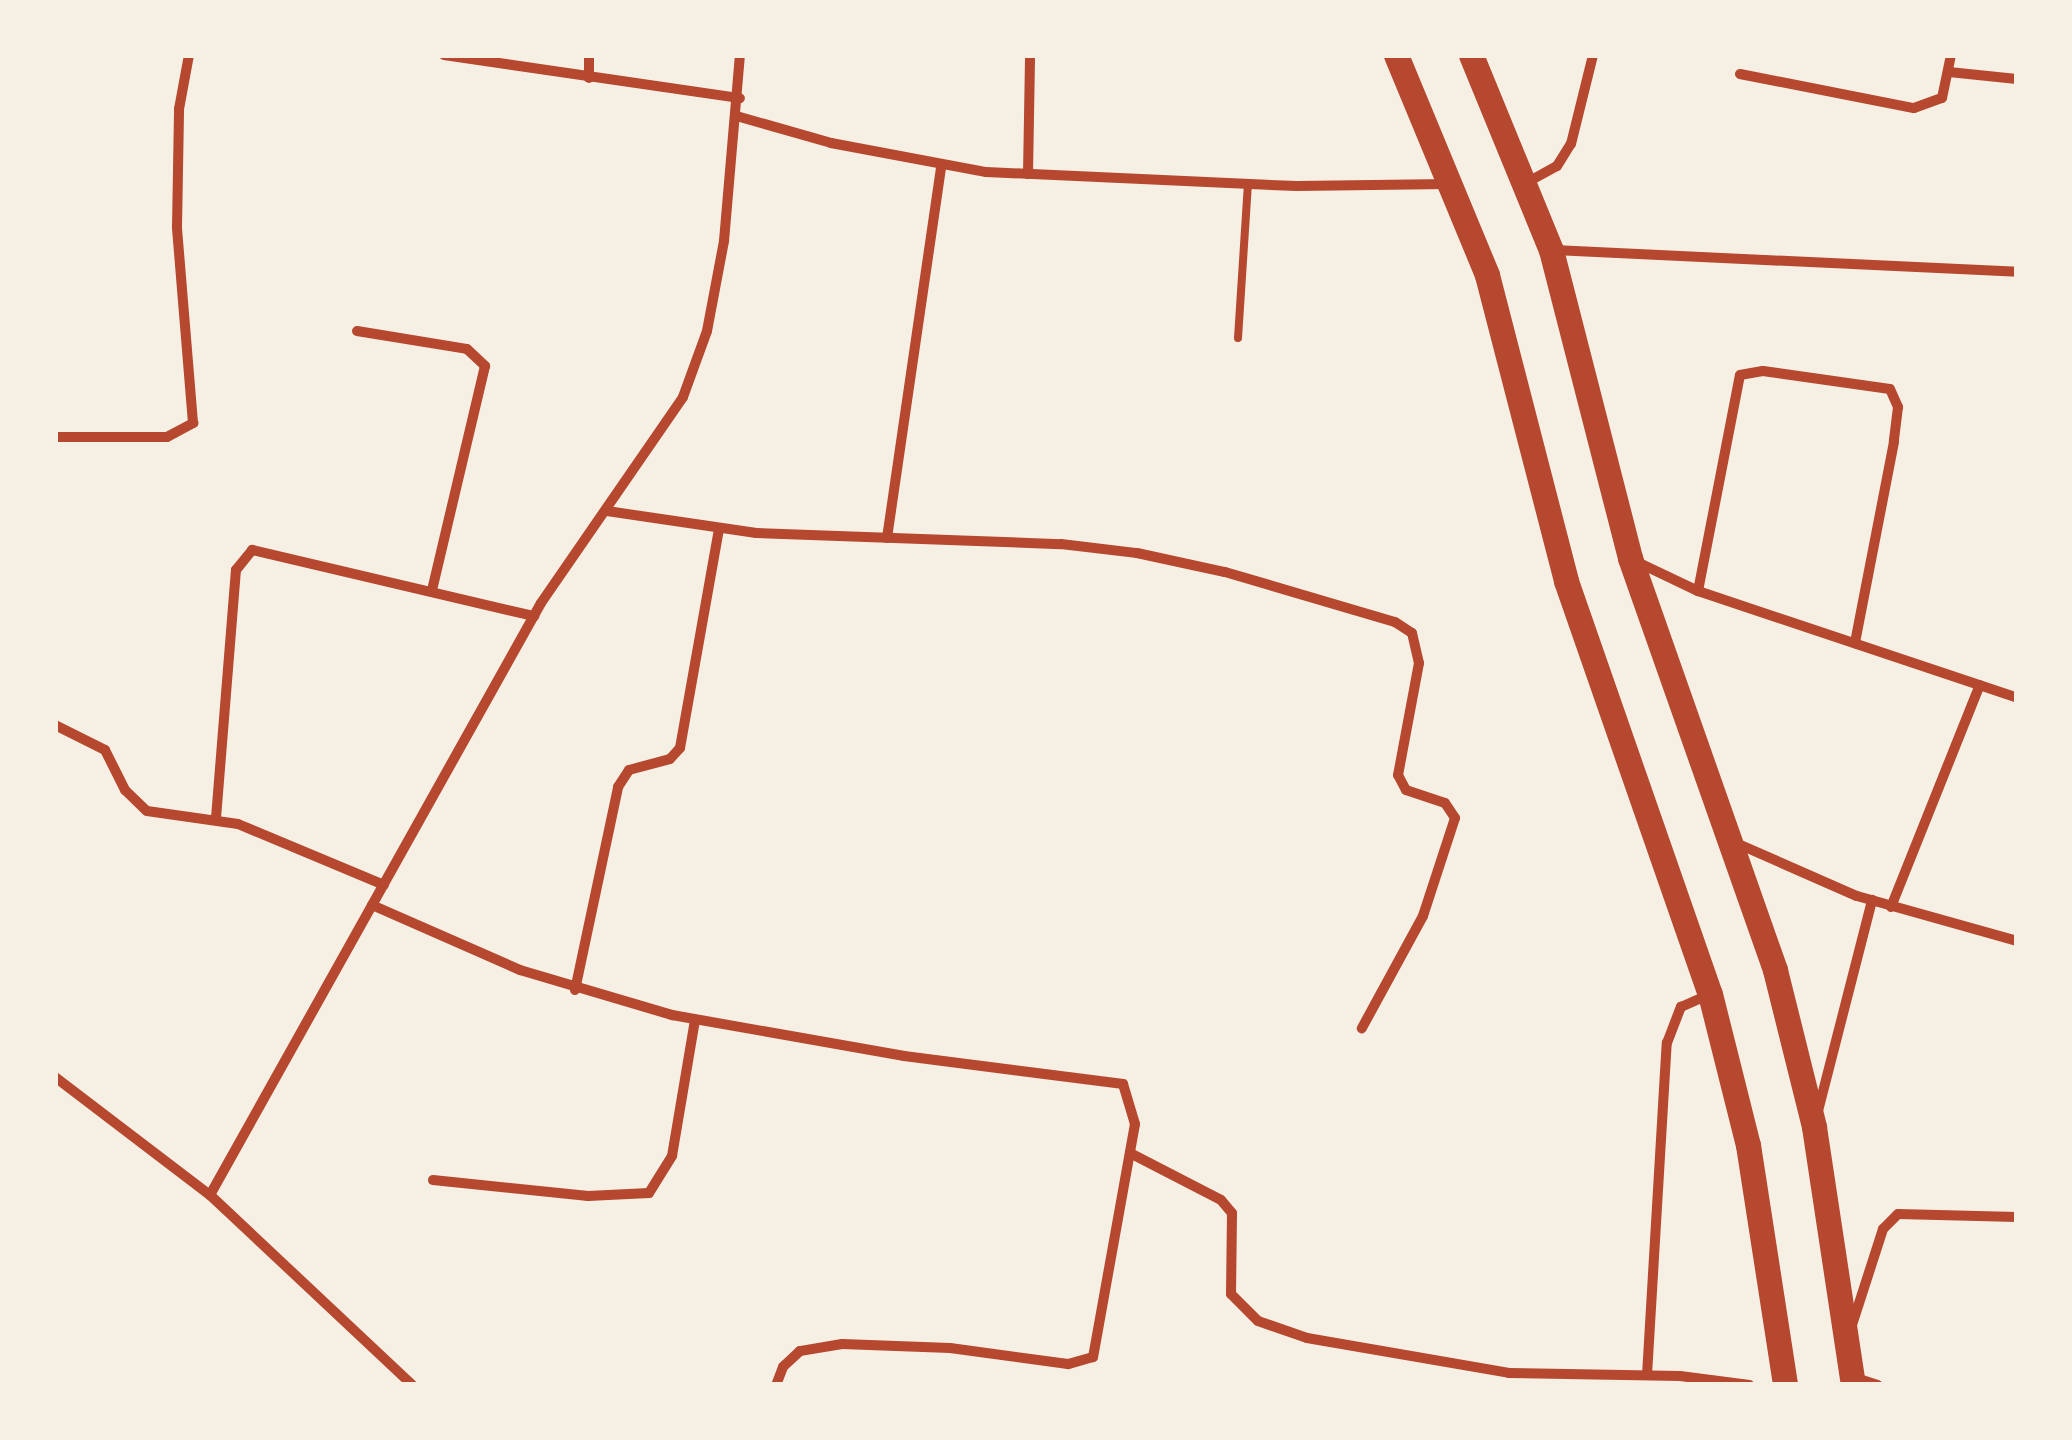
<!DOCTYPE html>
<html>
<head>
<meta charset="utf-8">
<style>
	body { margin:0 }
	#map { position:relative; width:2072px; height:1440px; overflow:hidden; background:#f6efe4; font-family:"DejaVu Sans",sans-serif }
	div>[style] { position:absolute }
	.service>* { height:8px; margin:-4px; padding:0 4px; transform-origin:4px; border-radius:4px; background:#b5482f }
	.minor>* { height:10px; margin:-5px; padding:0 5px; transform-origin:5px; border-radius:5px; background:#b5482f }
	.primary>* { height:25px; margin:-12.5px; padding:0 12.5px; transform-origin:12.5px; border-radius:12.5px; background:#b5482f }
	span { translate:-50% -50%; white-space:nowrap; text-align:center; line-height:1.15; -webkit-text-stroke:10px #f6efe4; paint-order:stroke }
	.frame { position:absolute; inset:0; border:58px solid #f6efe4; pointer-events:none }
</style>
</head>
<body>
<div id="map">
	<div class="service">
		<div style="left:1238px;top:338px;width:155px;rotate:-86.3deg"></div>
	</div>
	<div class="minor">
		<div style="left:444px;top:55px;width:299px;rotate:8.3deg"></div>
		<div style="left:1949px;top:72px;width:68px;rotate:5.9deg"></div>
		<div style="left:1740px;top:74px;width:177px;rotate:11.1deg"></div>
		<div style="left:1914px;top:108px;width:30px;rotate:-20deg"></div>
		<div style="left:1942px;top:98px;width:44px;rotate:-78.2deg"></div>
		<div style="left:589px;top:78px;width:23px;rotate:-90deg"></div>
		<div style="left:740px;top:117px;width:95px;rotate:15.9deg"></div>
		<div style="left:831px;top:143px;width:158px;rotate:10.6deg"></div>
		<div style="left:986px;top:172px;width:311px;rotate:2.6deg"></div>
		<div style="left:1297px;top:186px;width:151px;rotate:-0.8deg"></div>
		<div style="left:1028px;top:174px;width:119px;rotate:-89deg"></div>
		<div style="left:1526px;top:183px;width:35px;rotate:-29deg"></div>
		<div style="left:1557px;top:166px;width:26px;rotate:-58deg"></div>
		<div style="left:1571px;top:144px;width:92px;rotate:-76.1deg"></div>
		<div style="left:1554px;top:250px;width:464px;rotate:2.7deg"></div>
		<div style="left:357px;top:331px;width:111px;rotate:9.3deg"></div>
		<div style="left:467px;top:349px;width:25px;rotate:43deg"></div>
		<div style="left:485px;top:366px;width:230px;rotate:103.3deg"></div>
		<div style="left:55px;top:437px;width:112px"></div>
		<div style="left:167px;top:437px;width:30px;rotate:-28deg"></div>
		<div style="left:193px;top:423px;width:197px;rotate:-94.7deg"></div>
		<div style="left:177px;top:227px;width:118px;rotate:-89deg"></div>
		<div style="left:179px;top:109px;width:55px;rotate:-79.5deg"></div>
		<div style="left:607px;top:511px;width:151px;rotate:8.4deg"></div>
		<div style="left:756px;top:533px;width:305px;rotate:2.1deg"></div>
		<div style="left:1061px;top:544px;width:77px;rotate:6.8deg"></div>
		<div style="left:1137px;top:553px;width:90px;rotate:12.2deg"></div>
		<div style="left:1225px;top:572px;width:177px;rotate:16.4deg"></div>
		<div style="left:1395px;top:622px;width:20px;rotate:33deg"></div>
		<div style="left:1412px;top:633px;width:31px;rotate:77deg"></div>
		<div style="left:1419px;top:663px;width:114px;rotate:100.6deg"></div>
		<div style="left:1398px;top:775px;width:17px;rotate:62deg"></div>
		<div style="left:1406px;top:790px;width:41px;rotate:18.4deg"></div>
		<div style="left:1445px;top:803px;width:18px;rotate:56deg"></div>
		<div style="left:1455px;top:818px;width:103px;rotate:108.1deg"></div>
		<div style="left:1423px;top:916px;width:128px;rotate:118.6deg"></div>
		<div style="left:887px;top:538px;width:374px;rotate:-81.7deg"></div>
		<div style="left:1635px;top:561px;width:70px;rotate:25.5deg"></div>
		<div style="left:1698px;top:591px;width:336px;rotate:18.5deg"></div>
		<div style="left:1698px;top:591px;width:220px;rotate:-79deg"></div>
		<div style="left:1740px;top:375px;width:23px;rotate:-10deg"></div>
		<div style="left:1763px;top:371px;width:128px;rotate:8.1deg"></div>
		<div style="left:1890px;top:389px;width:20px;rotate:66deg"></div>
		<div style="left:1898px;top:407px;width:35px;rotate:97deg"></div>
		<div style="left:1894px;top:442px;width:205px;rotate:101deg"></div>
		<div style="left:55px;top:725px;width:56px;rotate:26.6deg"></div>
		<div style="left:105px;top:750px;width:45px;rotate:63.4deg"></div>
		<div style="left:125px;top:790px;width:30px;rotate:44deg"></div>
		<div style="left:147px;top:811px;width:92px;rotate:8.1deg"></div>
		<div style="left:238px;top:824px;width:158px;rotate:22.7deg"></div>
		<div style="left:216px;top:818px;width:249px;rotate:-85.4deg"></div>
		<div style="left:236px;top:570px;width:26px;rotate:-51deg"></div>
		<div style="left:252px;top:550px;width:290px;rotate:13.2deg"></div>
		<div style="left:1736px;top:843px;width:132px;rotate:23.7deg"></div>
		<div style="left:1857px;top:896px;width:166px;rotate:15.7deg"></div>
		<div style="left:372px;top:905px;width:162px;rotate:23.7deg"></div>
		<div style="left:520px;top:970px;width:159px;rotate:16.5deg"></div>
		<div style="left:672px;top:1015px;width:236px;rotate:10deg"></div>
		<div style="left:904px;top:1056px;width:221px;rotate:7.3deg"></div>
		<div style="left:1123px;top:1084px;width:42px;rotate:73.3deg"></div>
		<div style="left:1135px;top:1124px;width:237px;rotate:100.2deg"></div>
		<div style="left:1093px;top:1357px;width:26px;rotate:164deg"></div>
		<div style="left:1068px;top:1364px;width:119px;rotate:-172.3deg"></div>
		<div style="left:950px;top:1348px;width:108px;rotate:-177.9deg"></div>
		<div style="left:842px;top:1344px;width:43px;rotate:170.5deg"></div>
		<div style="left:800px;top:1351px;width:23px;rotate:137deg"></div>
		<div style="left:783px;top:1367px;width:19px;rotate:111deg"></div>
		<div style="left:1891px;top:907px;width:239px;rotate:-68.2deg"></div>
		<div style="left:575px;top:990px;width:208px;rotate:-78deg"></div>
		<div style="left:618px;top:787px;width:20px;rotate:-57deg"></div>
		<div style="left:629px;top:770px;width:42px;rotate:-15deg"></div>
		<div style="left:670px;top:759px;width:15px;rotate:-48deg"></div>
		<div style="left:680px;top:748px;width:221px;rotate:-79.9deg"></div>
		<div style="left:55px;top:1077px;width:195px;rotate:37.3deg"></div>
		<div style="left:210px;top:1195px;width:277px;rotate:43.2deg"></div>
		<div style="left:1818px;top:1111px;width:218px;rotate:-75.6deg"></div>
		<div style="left:1130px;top:1153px;width:102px;rotate:27.3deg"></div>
		<div style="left:1221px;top:1200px;width:17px;rotate:50deg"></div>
		<div style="left:1232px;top:1213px;width:81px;rotate:90.7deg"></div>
		<div style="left:1231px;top:1294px;width:38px;rotate:45deg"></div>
		<div style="left:1258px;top:1321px;width:52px;rotate:19.1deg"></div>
		<div style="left:1307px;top:1338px;width:205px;rotate:9.8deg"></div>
		<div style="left:1509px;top:1373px;width:171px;rotate:1deg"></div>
		<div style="left:1680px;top:1376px;width:70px;rotate:7.4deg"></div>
		<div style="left:433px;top:1180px;width:156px;rotate:5.9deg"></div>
		<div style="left:588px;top:1196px;width:61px;rotate:-2.8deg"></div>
		<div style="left:649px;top:1193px;width:44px;rotate:-58.1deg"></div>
		<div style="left:672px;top:1156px;width:138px;rotate:-80.4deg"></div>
		<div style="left:210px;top:1195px;width:678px;rotate:-60.79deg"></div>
		<div style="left:541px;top:603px;width:250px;rotate:-55.4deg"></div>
		<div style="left:683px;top:397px;width:70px;rotate:-70deg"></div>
		<div style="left:707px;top:331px;width:92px;rotate:-79.3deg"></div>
		<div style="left:724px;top:241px;width:187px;rotate:-85.1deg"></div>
		<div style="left:1852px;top:1325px;width:101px;rotate:-72.1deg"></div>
		<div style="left:1883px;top:1229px;width:21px;rotate:-45deg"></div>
		<div style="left:1898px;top:1214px;width:119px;rotate:1.4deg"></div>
		<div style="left:1647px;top:1375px;width:333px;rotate:-86.6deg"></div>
		<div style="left:1667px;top:1043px;width:39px;rotate:-69deg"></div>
		<div style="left:1681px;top:1007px;width:32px;rotate:-24deg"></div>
		<div style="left:1853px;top:1377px;width:26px;rotate:18deg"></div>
	</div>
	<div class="primary">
		<div style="left:1396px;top:55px;width:238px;rotate:67.5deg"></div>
		<div style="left:1487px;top:275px;width:316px;rotate:75.5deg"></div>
		<div style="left:1566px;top:581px;width:437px;rotate:70.8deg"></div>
		<div style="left:1710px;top:994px;width:156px;rotate:75.9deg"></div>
		<div style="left:1748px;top:1145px;width:243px;rotate:81.2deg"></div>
		<div style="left:1471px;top:55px;width:211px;rotate:67.7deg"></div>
		<div style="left:1551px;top:250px;width:318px;rotate:75.6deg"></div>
		<div style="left:1630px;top:558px;width:437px;rotate:70.6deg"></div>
		<div style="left:1775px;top:970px;width:162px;rotate:76deg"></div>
		<div style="left:1814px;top:1127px;width:261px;rotate:81.4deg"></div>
	</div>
	<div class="frame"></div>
</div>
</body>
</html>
